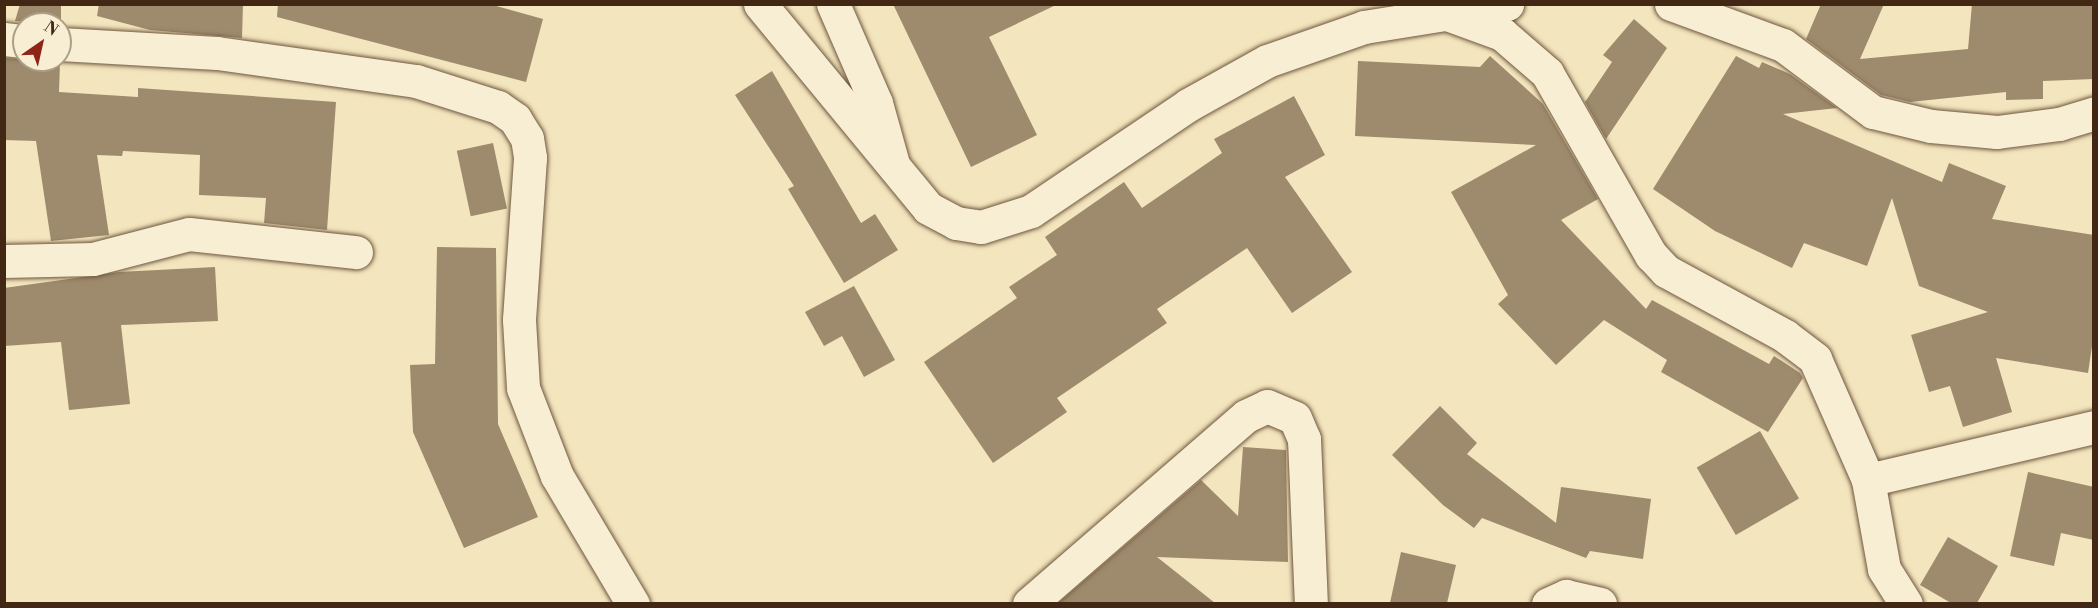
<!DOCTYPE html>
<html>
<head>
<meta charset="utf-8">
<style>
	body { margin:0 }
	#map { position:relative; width:2098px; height:608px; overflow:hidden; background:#f3e5bd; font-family:"Libre Bodoni",serif }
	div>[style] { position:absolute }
	.building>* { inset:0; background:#9e8a6c; transform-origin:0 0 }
	.roads { filter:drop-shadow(0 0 2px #6e563e) drop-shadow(0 0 2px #6e563e) }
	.street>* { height:33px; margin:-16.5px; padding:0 16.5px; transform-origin:16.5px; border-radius:16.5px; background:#f7eed4 }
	span { translate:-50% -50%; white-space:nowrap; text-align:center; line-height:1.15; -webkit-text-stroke:6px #f7eed4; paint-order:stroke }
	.frame { position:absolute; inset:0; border:6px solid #412714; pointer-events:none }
	.north { position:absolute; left:12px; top:12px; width:60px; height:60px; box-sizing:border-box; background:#f7eed4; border:2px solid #ae9e87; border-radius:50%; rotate:34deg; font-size:16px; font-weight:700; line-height:24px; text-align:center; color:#412714 }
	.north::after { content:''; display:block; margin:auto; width:21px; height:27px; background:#8f2418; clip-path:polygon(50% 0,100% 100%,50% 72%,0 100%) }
</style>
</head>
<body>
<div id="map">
	<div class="building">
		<div style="clip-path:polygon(20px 4px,61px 4px,61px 25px,15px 21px)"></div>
		<div style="clip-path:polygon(99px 4px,243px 4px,242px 38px,150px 30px,97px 16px)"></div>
		<div style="clip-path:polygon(278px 4px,489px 4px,543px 19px,526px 82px,277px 17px)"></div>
		<div style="clip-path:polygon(893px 4px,1058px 4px,989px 37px,1037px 135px,971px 167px)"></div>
		<div style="clip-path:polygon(1821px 4px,1884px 4px,1860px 59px,1968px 49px,1972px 4px,2094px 4px,2094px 79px,2043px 81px,2043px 99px,2006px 100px,2006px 92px,1910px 102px,1881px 95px,1806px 39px)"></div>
		<div style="clip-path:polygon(1634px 19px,1667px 48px,1606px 139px,1585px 102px,1612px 62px,1603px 55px)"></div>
		<div style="clip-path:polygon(1490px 56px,1543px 104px,1598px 199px,1561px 220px,1646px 309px,1652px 300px,1769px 364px,1774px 356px,1800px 373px,1803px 378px,1768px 432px,1661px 372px,1667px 360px,1604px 320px,1556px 365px,1498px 304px,1508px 295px,1451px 192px,1536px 145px,1355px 136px,1358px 61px,1480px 67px)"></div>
		<div style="clip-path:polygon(1736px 56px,1759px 68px,1762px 62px,1790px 74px,1837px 108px,1783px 114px,1942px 182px,1949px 163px,2006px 186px,1992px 219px,2094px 235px,2094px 333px,2088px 373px,1996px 358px,2012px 412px,1963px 427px,1950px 386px,1929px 392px,1911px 335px,1988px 312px,1919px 286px,1892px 198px,1867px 266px,1804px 243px,1792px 268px,1715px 231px,1653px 189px)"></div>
		<div style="clip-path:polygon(6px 58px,60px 63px,59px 92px,138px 97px,138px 88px,336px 102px,327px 230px,264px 223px,266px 198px,199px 195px,200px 155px,123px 151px,122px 156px,97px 155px,109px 235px,51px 241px,36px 141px,4px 140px)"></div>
		<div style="clip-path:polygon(772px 71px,861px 223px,875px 214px,898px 250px,844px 283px,788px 189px,794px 186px,735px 95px)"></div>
		<div style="clip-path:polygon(1294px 96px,1325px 155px,1285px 177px,1352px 272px,1292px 313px,1247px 248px,1157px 309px,1167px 323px,1057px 398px,1067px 412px,993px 463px,924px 362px,1017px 298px,1009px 287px,1057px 255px,1045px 237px,1124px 182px,1142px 208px,1222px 153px,1214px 139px)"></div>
		<div style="left:493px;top:143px;width:67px;height:37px;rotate:78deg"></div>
		<div style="clip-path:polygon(437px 247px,496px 248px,498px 424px,538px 517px,464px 548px,413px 432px,410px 365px,435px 364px)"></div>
		<div style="clip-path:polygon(215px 267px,218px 321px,121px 325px,130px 404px,69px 410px,61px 342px,4px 346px,4px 288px,119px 272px)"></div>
		<div style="clip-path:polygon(854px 286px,895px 360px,864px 377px,842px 336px,824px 346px,805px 312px)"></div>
		<div style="clip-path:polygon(1440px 406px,1477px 443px,1467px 454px,1556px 523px,1561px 487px,1651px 499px,1643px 559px,1590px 551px,1586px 558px,1482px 518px,1474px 528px,1443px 505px,1392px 455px)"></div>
		<div style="left:1760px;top:431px;width:78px;height:73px;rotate:60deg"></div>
		<div style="clip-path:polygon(1243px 447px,1286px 450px,1288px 562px,1157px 557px,1215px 603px,1058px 603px,1201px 480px,1238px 516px)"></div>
		<div style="clip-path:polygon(2028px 472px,2094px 487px,2094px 540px,2061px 533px,2054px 566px,2010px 556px)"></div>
		<div style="clip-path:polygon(1948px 537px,1998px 566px,1977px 603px,1951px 603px,1920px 585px)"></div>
		<div style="clip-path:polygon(1401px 552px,1456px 565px,1447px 603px,1390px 603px)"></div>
	</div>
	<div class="roads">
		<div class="street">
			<div style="left:760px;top:4px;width:264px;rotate:50.5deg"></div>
			<div style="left:928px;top:208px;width:32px;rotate:28deg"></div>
			<div style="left:956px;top:223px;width:25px;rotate:9deg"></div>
			<div style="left:981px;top:227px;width:52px;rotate:-17.7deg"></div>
			<div style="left:1031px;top:211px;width:189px;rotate:-34deg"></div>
			<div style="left:1188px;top:105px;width:90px;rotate:-29.1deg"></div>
			<div style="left:1267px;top:61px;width:103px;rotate:-19.3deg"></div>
			<div style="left:1364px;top:27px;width:145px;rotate:-9.1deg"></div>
			<div style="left:833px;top:4px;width:108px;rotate:66.5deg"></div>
			<div style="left:876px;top:103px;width:63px;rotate:74.4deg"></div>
			<div style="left:1671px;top:4px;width:119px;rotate:20.1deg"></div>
			<div style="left:1783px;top:45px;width:112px;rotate:36.7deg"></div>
			<div style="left:1873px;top:112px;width:60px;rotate:13.6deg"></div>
			<div style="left:1931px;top:126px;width:66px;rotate:5.2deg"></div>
			<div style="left:1997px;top:132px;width:63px;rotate:-7.4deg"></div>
			<div style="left:2059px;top:124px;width:37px;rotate:-17deg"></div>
			<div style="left:1447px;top:14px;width:59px;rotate:20deg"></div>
			<div style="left:1502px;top:34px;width:60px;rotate:40.9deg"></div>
			<div style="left:1547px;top:73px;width:210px;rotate:60.3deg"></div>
			<div style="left:1651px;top:255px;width:22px;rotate:47deg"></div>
			<div style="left:1666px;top:271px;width:136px;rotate:28.6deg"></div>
			<div style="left:1785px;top:336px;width:38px;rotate:37deg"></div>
			<div style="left:1815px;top:359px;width:132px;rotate:66.3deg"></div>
			<div style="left:1868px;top:480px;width:90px;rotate:79.8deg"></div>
			<div style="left:1884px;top:569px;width:41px;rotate:57.8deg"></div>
			<div style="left:4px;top:39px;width:20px;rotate:6deg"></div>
			<div style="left:60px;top:44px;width:157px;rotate:3.3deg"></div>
			<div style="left:217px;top:53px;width:201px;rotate:8deg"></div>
			<div style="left:416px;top:81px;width:86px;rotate:17.6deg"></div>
			<div style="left:498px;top:107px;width:21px;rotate:35deg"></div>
			<div style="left:515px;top:119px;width:22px;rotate:58deg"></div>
			<div style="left:527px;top:138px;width:20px;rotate:81deg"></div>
			<div style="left:530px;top:158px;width:162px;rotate:93.9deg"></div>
			<div style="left:519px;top:320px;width:68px;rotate:86.6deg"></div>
			<div style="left:523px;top:388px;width:94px;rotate:68.9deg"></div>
			<div style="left:557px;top:476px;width:149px;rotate:59.3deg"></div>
			<div style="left:4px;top:261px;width:89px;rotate:-1.3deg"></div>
			<div style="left:93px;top:259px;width:99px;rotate:-14.6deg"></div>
			<div style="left:189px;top:234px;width:168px;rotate:6.2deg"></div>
			<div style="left:1868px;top:480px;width:232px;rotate:-13.2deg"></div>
			<div style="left:1029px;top:604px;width:287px;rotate:-40.9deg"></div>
			<div style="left:1246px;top:416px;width:23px;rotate:-25deg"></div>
			<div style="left:1267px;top:406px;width:30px;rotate:23deg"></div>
			<div style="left:1295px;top:418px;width:23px;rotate:67deg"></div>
			<div style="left:1304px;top:439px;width:165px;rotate:87.6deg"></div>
			<div style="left:1548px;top:604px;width:20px;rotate:-24deg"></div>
			<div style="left:1566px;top:596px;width:35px;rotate:13deg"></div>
		</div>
	</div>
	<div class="frame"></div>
	<div class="north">N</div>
</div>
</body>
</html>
